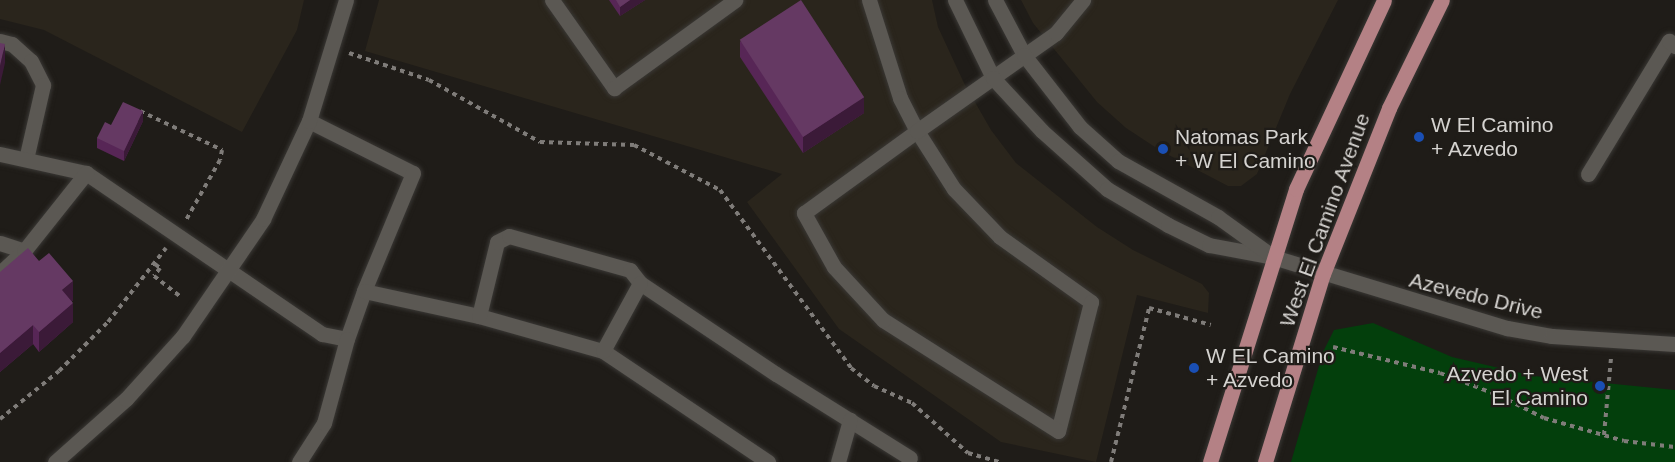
<!DOCTYPE html>
<html>
<head>
<meta charset="utf-8">
<style>
	body { margin:0 }
	#map { position:relative; width:1675px; height:462px; overflow:hidden; background:#1f1c18; font-family:Arial,sans-serif }
	div>[style] { position:absolute }
	.built>* { inset:0; background:#2a251c }
	.green>* { inset:0; background:#033f0c }
	.path>* { height:4px; margin-top:-2px; transform-origin:0; background:repeating-linear-gradient(90deg,#7f7c79 0 4.5px,transparent 0 9px) }
	.roads { filter:drop-shadow(0 0 2px #3a3835) drop-shadow(0 0 2px #3a3835) }
	.minor>* { height:15px; margin:-7.5px; padding:0 7.5px; transform-origin:7.5px; border-radius:7.5px; background:#5b5853 }
	.major>* { height:15px; margin:-7.5px; padding:0 7.5px; transform-origin:7.5px; border-radius:7.5px; background:#b48185 }
	.wall>* { inset:0; background:#572656 }
	.shaded-wall>* { inset:0; background:#3b1a38 }
	.building>* { inset:0; background:#653963; transform-origin:0 0 }
	.dots>* { width:16px; height:16px; translate:-50% -50%; box-sizing:border-box; border:3px solid #1f1c18; border-radius:50% }
	span { translate:-50% -50%; white-space:nowrap; text-align:center; line-height:1.15; -webkit-text-stroke:4.5px #1f1c18; paint-order:stroke }
	.poi-label { font-size:21px; color:#d5d3d0 }
	.left { translate:0 -50%; text-align:left }
	.right { translate:-100% -50%; text-align:right }
	.street-label { font-size:21px; color:#d5d3d0 }
</style>
</head>
<body>
<div id="map">
	<div class="built">
		<div style="clip-path:polygon(0 0,304px 0,297px 30px,242px 132px,44px 30px,0 19px)"></div>
		<div style="clip-path:polygon(379px 0,932px 0,938px 27px,964px 83px,991px 130px,1016px 163px,1097px 227px,1133px 250px,1202px 284px,1209px 293px,1208px 313px,1137px 295px,1096px 462px,1001px 442px,839px 329px,747px 202px,782px 174px,365px 51px)"></div>
		<div style="clip-path:polygon(1021px 0,1338px 0,1290px 94px,1257px 174px,1241px 186px,1228px 186px,1161px 151px,1126px 128px,1097px 102px,1033px 23px)"></div>
	</div>
	<div class="green">
		<div style="clip-path:polygon(1373px 323px,1452px 357px,1534px 376px,1675px 390px,1675px 462px,1291px 462px,1323px 352px,1334px 330px)"></div>
	</div>
	<div class="path">
		<div style="left:349px;top:53px;width:84px;rotate:18.6deg"></div>
		<div style="left:429px;top:80px;width:127px;rotate:29.2deg"></div>
		<div style="left:540px;top:142px;width:94px;rotate:1.8deg"></div>
		<div style="left:634px;top:145px;width:97px;rotate:27.6deg"></div>
		<div style="left:720px;top:190px;width:221px;rotate:53.6deg"></div>
		<div style="left:851px;top:368px;width:29px;rotate:38deg"></div>
		<div style="left:874px;top:386px;width:42px;rotate:24.1deg"></div>
		<div style="left:912px;top:403px;width:75px;rotate:41.8deg"></div>
		<div style="left:968px;top:453px;width:33px;rotate:16deg"></div>
		<div style="left:140px;top:111px;width:91px;rotate:25.4deg"></div>
		<div style="left:222px;top:150px;width:10px;rotate:101deg"></div>
		<div style="left:220px;top:160px;width:69px;rotate:119.5deg"></div>
		<div style="left:155px;top:264px;width:6px;rotate:39deg"></div>
		<div style="left:160px;top:268px;width:10px;rotate:127deg"></div>
		<div style="left:154px;top:276px;width:34px;rotate:38deg"></div>
		<div style="left:1333px;top:347px;width:110px;rotate:13.7deg"></div>
		<div style="left:1440px;top:373px;width:64px;rotate:21deg"></div>
		<div style="left:1500px;top:396px;width:49px;rotate:26.6deg"></div>
		<div style="left:1544px;top:418px;width:83px;rotate:16deg"></div>
		<div style="left:1624px;top:441px;width:51px;rotate:6.7deg"></div>
		<div style="left:0;top:419px;width:76px;rotate:-39.1deg"></div>
		<div style="left:59px;top:371px;width:69px;rotate:-45deg"></div>
		<div style="left:108px;top:322px;width:94px;rotate:-51.9deg"></div>
		<div style="left:1604px;top:435px;width:77px;rotate:-84.8deg"></div>
		<div style="left:1111px;top:462px;width:159px;rotate:-76.1deg"></div>
		<div style="left:1149px;top:308px;width:64px;rotate:15.3deg"></div>
	</div>
	<div class="roads">
		<div class="minor">
			<div style="left:552px;top:0;width:108px;rotate:54.8deg"></div>
			<div style="left:614px;top:88px;width:150px;rotate:-36deg"></div>
			<div style="left:869px;top:0;width:103px;rotate:72.4deg"></div>
			<div style="left:900px;top:98px;width:37px;rotate:63deg"></div>
			<div style="left:917px;top:131px;width:69px;rotate:57.5deg"></div>
			<div style="left:954px;top:189px;width:66px;rotate:46.2deg"></div>
			<div style="left:1000px;top:237px;width:112px;rotate:35.5deg"></div>
			<div style="left:1091px;top:302px;width:133px;rotate:104.3deg"></div>
			<div style="left:1058px;top:431px;width:207px;rotate:-147.6deg"></div>
			<div style="left:883px;top:320px;width:72px;rotate:-132.8deg"></div>
			<div style="left:834px;top:267px;width:62px;rotate:-119.1deg"></div>
			<div style="left:804px;top:213px;width:140px;rotate:-36deg"></div>
			<div style="left:917px;top:131px;width:170px;rotate:-35.2deg"></div>
			<div style="left:1056px;top:33px;width:43px;rotate:-50.7deg"></div>
			<div style="left:955px;top:0;width:87px;rotate:64deg"></div>
			<div style="left:993px;top:78px;width:72px;rotate:47.2deg"></div>
			<div style="left:1042px;top:131px;width:87px;rotate:41.7deg"></div>
			<div style="left:1107px;top:189px;width:71px;rotate:30.5deg"></div>
			<div style="left:1168px;top:225px;width:46px;rotate:26deg"></div>
			<div style="left:1209px;top:245px;width:65px;rotate:10.6deg"></div>
			<div style="left:1273px;top:257px;width:245px;rotate:16.9deg"></div>
			<div style="left:1507px;top:328px;width:46px;rotate:10.1deg"></div>
			<div style="left:1552px;top:336px;width:123px;rotate:3.7deg"></div>
			<div style="left:995px;top:0;width:62px;rotate:62.2deg"></div>
			<div style="left:1024px;top:55px;width:91px;rotate:52.1deg"></div>
			<div style="left:1080px;top:127px;width:51px;rotate:41.8deg"></div>
			<div style="left:1118px;top:161px;width:115px;rotate:29.2deg"></div>
			<div style="left:1218px;top:217px;width:62px;rotate:35.8deg"></div>
			<div style="left:0;top:41px;width:12px;rotate:14deg"></div>
			<div style="left:12px;top:44px;width:25px;rotate:42deg"></div>
			<div style="left:31px;top:61px;width:27px;rotate:63deg"></div>
			<div style="left:43px;top:85px;width:76px;rotate:102.9deg"></div>
			<div style="left:309px;top:121px;width:116px;rotate:26.6deg"></div>
			<div style="left:413px;top:173px;width:128px;rotate:112.6deg"></div>
			<div style="left:0;top:154px;width:88px;rotate:12.5deg"></div>
			<div style="left:86px;top:173px;width:286px;rotate:34.3deg"></div>
			<div style="left:322px;top:334px;width:25px;rotate:11deg"></div>
			<div style="left:347px;top:339px;width:51px;rotate:-70.5deg"></div>
			<div style="left:364px;top:291px;width:118px;rotate:12.3deg"></div>
			<div style="left:479px;top:316px;width:129px;rotate:15.8deg"></div>
			<div style="left:603px;top:351px;width:199px;rotate:33.9deg"></div>
			<div style="left:1588px;top:174px;width:156px;rotate:-58.7deg"></div>
			<div style="left:1669px;top:41px;width:8px;rotate:40deg"></div>
			<div style="left:0;top:243px;width:25px;rotate:18deg"></div>
			<div style="left:0;top:273px;width:33px;rotate:-43deg"></div>
			<div style="left:24px;top:251px;width:100px;rotate:-51.5deg"></div>
			<div style="left:640px;top:283px;width:164px;rotate:33.8deg"></div>
			<div style="left:776px;top:374px;width:158px;rotate:32.1deg"></div>
			<div style="left:479px;top:316px;width:76px;rotate:-76.3deg"></div>
			<div style="left:497px;top:242px;width:13px;rotate:-27deg"></div>
			<div style="left:509px;top:236px;width:126px;rotate:15.7deg"></div>
			<div style="left:630px;top:270px;width:16px;rotate:52deg"></div>
			<div style="left:640px;top:283px;width:77px;rotate:118.6deg"></div>
			<div style="left:55px;top:462px;width:95px;rotate:-41.6deg"></div>
			<div style="left:126px;top:399px;width:85px;rotate:-47.9deg"></div>
			<div style="left:183px;top:336px;width:142px;rotate:-55.6deg"></div>
			<div style="left:263px;top:219px;width:108px;rotate:-64.9deg"></div>
			<div style="left:309px;top:121px;width:127px;rotate:-73deg"></div>
			<div style="left:299px;top:462px;width:46px;rotate:-57.3deg"></div>
			<div style="left:324px;top:423px;width:87px;rotate:-74.7deg"></div>
			<div style="left:838px;top:462px;width:44px;rotate:-74.1deg"></div>
		</div>
		<div class="major">
			<div style="left:1210px;top:462px;width:286px;rotate:-72.5deg"></div>
			<div style="left:1296px;top:189px;width:208px;rotate:-65deg"></div>
			<div style="left:1265px;top:462px;width:197px;rotate:-72.9deg"></div>
			<div style="left:1323px;top:274px;width:179px;rotate:-68.3deg"></div>
			<div style="left:1389px;top:108px;width:120px;rotate:-63.9deg"></div>
		</div>
	</div>
	<div class="wall">
		<div style="clip-path:polygon(609px 0,645px 0,620px 16px)"></div>
		<div style="clip-path:polygon(740px 41px,864px 113px,803px 153px,740px 57px)"></div>
		<div style="clip-path:polygon(143px 121px,124px 161px,97px 148px,97px 138px,111px 125px)"></div>
		<div style="clip-path:polygon(0 272px,73px 300px,72px 301px,73px 322px,39px 352px,33px 344px,0 372px)"></div>
	</div>
	<div class="shaded-wall">
		<div style="clip-path:polygon(630px 0,645px 0,620px 16px,620px 7px)"></div>
		<div style="clip-path:polygon(5px 44px,5px 63px,0 85px,0 66px)"></div>
		<div style="clip-path:polygon(864px 97px,864px 113px,803px 153px,803px 137px)"></div>
		<div style="clip-path:polygon(143px 111px,143px 121px,124px 161px,124px 151px)"></div>
		<div style="clip-path:polygon(73px 281px,73px 300px,62px 309px,62px 290px)"></div>
		<div style="clip-path:polygon(73px 303px,73px 322px,39px 352px,39px 332px)"></div>
		<div style="clip-path:polygon(33px 325px,33px 344px,0 372px,0 353px)"></div>
	</div>
	<div class="building">
		<div style="clip-path:polygon(616px 0,630px 0,620px 7px)"></div>
		<div style="left:801px;top:0;width:116px;height:73px;rotate:57deg"></div>
		<div style="clip-path:polygon(0 43px,5px 44px,0 66px)"></div>
		<div style="clip-path:polygon(123px 102px,143px 111px,124px 151px,97px 138px,105px 122px,111px 125px)"></div>
		<div style="clip-path:polygon(28px 248px,39px 261px,49px 253px,73px 281px,62px 290px,73px 303px,39px 332px,33px 325px,0 353px,0 272px)"></div>
	</div>
	<div class="dots">
		<div style="left:1419px;top:137px;background:#1a4fb4"></div>
		<div style="left:1163px;top:149px;background:#1a4fb4"></div>
		<div style="left:1194px;top:368px;background:#1a4fb4"></div>
		<div style="left:1600px;top:386px;background:#1a4fb4"></div>
	</div>
	<div class="poi-label">
		<span class="left" style="left:1431px;top:137px">W El Camino<br>+ Azvedo</span>
		<span class="left" style="left:1175px;top:149px">Natomas Park<br>+ W El Camino</span>
		<span class="left" style="left:1206px;top:368px">W EL Camino<br>+ Azvedo</span>
		<span class="right" style="left:1588px;top:386px">Azvedo + West<br>El Camino</span>
	</div>
	<div class="street-label">
		<span style="left:1325px;top:220px;rotate:-70deg">West El Camino Avenue</span>
		<span style="left:1476px;top:296px;rotate:14deg">Azevedo Drive</span>
	</div>
</div>
</body>
</html>
